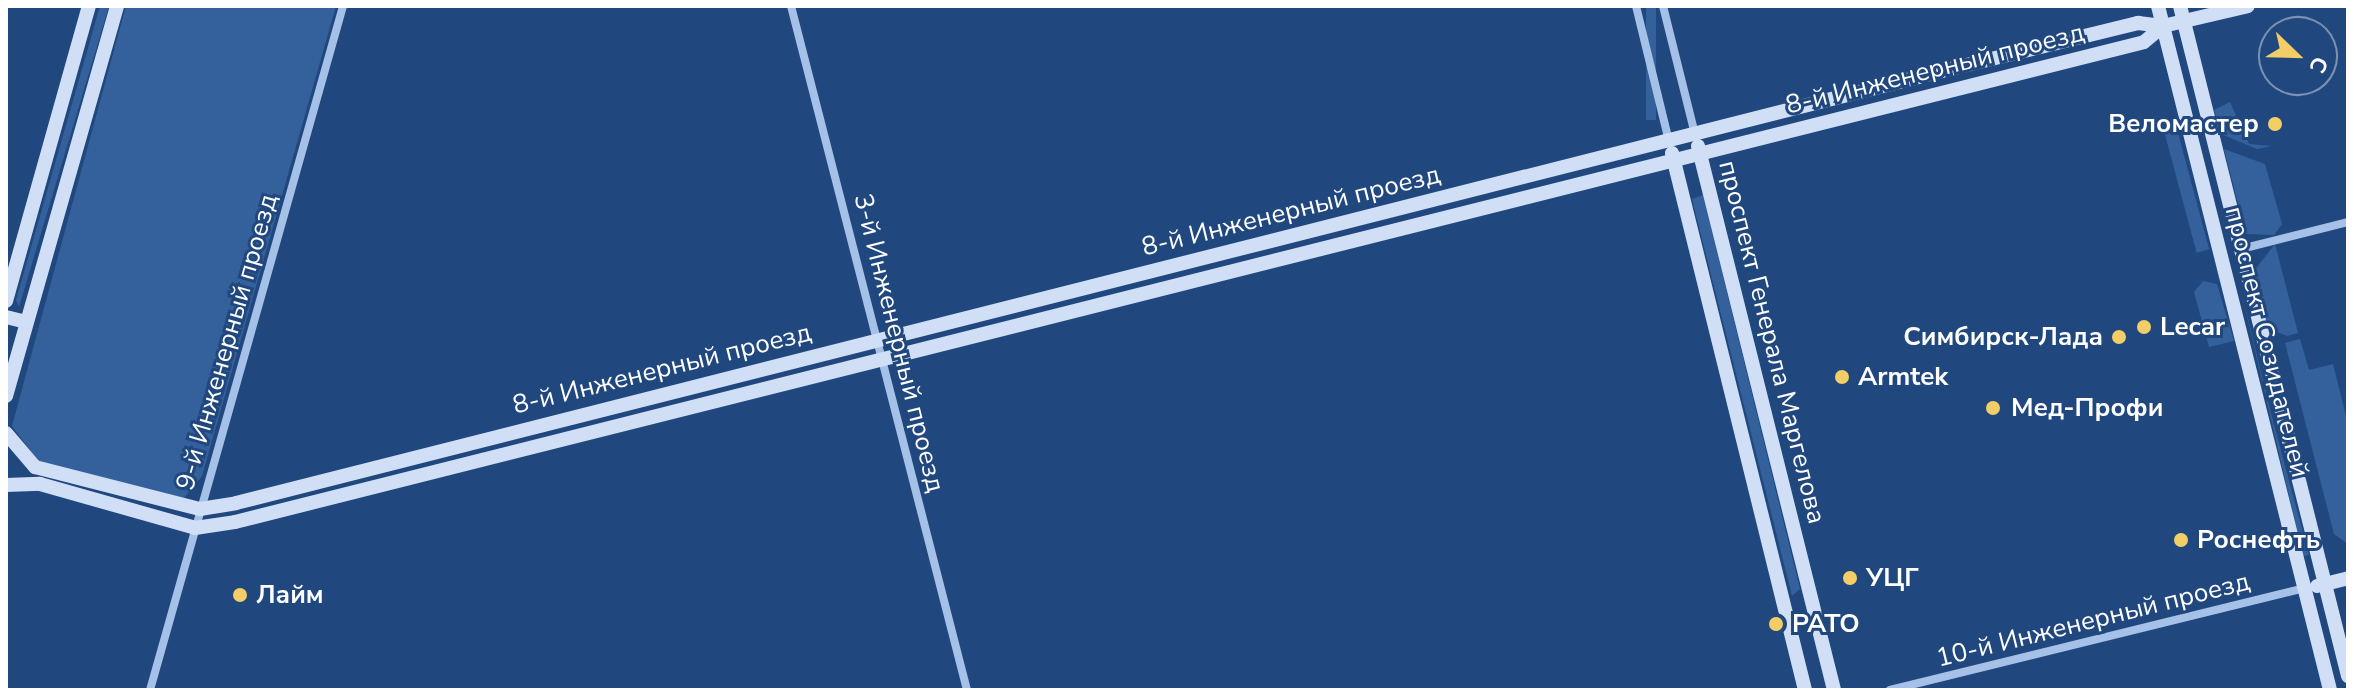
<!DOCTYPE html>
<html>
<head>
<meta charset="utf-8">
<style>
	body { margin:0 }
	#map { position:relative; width:2354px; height:696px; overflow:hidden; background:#21487e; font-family:"Nunito Sans",sans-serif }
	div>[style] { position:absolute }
	.green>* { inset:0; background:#34619c; transform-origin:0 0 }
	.street>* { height:8px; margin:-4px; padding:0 4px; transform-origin:4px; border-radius:4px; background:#a6c1e7 }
	.secondary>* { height:14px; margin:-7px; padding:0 7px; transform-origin:7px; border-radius:7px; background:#d0dff6 }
	.dots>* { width:22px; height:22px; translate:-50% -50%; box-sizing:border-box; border:4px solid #21487e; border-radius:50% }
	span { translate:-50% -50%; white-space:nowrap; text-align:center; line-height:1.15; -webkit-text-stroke:6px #21487e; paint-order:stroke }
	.street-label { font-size:26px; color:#fff }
	.poi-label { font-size:26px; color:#fff; font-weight:700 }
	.right { translate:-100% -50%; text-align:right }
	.left { translate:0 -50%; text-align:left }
	.frame { position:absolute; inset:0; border:8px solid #fff; pointer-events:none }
	.north { position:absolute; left:2258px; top:16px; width:80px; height:80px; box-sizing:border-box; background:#21487e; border:2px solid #7a91b2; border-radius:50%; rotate:113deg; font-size:22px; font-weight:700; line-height:32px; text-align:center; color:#fff }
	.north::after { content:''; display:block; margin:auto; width:28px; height:36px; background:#f3ce67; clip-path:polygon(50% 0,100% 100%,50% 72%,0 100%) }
</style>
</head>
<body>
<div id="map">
	<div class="green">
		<div style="clip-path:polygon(100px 6px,109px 6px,19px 307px,16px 300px)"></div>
		<div style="clip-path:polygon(126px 6px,336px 6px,202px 476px,184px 498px,39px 462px,12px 426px)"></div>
		<div style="left:1646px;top:6px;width:10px;height:114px"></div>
		<div style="clip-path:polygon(2230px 102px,2249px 144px,2272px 146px,2257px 149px,2221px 134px,2214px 110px)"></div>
		<div style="left:2174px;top:118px;width:136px;height:13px;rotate:75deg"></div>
		<div style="clip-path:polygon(2224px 149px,2265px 164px,2282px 224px,2274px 235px,2246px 234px)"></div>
		<div style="clip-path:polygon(1703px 195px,1800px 589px,1792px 596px,1692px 199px)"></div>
		<div style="clip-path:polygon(2275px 244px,2298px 333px,2287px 336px,2267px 328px,2254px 271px)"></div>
		<div style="clip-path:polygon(2203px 281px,2217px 284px,2234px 341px,2209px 347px,2194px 292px)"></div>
		<div style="clip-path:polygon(2239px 282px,2273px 421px,2309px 555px,2303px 556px)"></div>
		<div style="clip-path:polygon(2300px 339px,2309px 370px,2333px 364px,2348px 424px,2348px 544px,2334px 534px,2285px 343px)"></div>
	</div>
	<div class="street">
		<div style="left:791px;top:6px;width:706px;rotate:75.57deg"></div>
		<div style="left:1636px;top:6px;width:139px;rotate:76.3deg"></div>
		<div style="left:1663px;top:6px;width:132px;rotate:76deg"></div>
		<div style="left:2241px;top:249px;width:110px;rotate:-14.2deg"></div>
		<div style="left:150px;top:690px;width:711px;rotate:-74.24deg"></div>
		<div style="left:1890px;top:690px;width:427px;rotate:-13.8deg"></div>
	</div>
	<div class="secondary">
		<div style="left:2158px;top:6px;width:705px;rotate:75.88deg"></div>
		<div style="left:2180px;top:6px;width:691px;rotate:75.92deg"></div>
		<div style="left:1698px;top:146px;width:561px;rotate:75.96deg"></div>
		<div style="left:1672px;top:153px;width:553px;rotate:76.09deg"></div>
		<div style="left:6px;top:301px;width:306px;rotate:-74.3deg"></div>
		<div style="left:6px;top:317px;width:21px;rotate:14deg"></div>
		<div style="left:6px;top:396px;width:405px;rotate:-74.1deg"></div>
		<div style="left:6px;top:433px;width:45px;rotate:49.5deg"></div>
		<div style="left:35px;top:467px;width:170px;rotate:14.3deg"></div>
		<div style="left:200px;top:509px;width:36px;rotate:-9deg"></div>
		<div style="left:236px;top:503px;width:1735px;rotate:-14.21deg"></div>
		<div style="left:1918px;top:77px;width:227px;rotate:-13.8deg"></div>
		<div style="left:2138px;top:23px;width:25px;rotate:7deg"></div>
		<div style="left:2163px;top:26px;width:87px;rotate:-13.2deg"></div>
		<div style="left:6px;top:485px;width:34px;rotate:-2deg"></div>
		<div style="left:40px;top:484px;width:161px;rotate:15.8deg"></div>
		<div style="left:195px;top:528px;width:40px;rotate:-8.5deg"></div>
		<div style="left:235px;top:522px;width:1968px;rotate:-14.11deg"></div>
		<div style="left:2144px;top:42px;width:25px;rotate:-40deg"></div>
		<div style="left:2317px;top:586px;width:32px;rotate:-14deg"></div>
	</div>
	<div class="dots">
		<div style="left:2275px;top:124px;background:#f3ce67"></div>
		<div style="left:2144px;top:327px;background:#f3ce67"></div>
		<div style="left:2119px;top:337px;background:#f3ce67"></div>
		<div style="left:1842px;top:377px;background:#f3ce67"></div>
		<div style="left:1993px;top:408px;background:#f3ce67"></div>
		<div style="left:2181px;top:540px;background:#f3ce67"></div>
		<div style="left:1850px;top:578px;background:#f3ce67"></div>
		<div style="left:240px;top:595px;background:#f3ce67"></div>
		<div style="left:1776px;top:624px;background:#f3ce67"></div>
	</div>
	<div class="street-label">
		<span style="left:1935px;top:69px;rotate:-14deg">8-й Инженерный проезд</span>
		<span style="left:1291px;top:211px;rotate:-14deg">8-й Инженерный проезд</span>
		<span style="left:227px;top:342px;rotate:-74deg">9-й Инженерный проезд</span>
		<span style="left:1772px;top:342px;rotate:76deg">проспект Генерала Маргелова</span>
		<span style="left:2267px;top:342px;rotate:76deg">проспект Созидателей</span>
		<span style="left:899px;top:343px;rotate:76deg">3-й Инженерный проезд</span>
		<span style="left:662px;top:369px;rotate:-14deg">8-й Инженерный проезд</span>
		<span style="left:2093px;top:620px;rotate:-14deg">10-й Инженерный проезд</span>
	</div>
	<div class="poi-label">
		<span class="right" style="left:2259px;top:124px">Веломастер</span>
		<span class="left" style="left:2160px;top:327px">Lecar</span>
		<span class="right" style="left:2103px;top:337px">Симбирск-Лада</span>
		<span class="left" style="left:1858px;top:377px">Armtek</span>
		<span class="left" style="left:2011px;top:408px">Мед-Профи</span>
		<span class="left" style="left:2197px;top:540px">Роснефть</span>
		<span class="left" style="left:1866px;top:578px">УЦГ</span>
		<span class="left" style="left:256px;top:595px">Лайм</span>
		<span class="left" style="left:1792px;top:624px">РАТО</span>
	</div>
	<div class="frame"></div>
	<div class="north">С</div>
</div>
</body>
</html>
